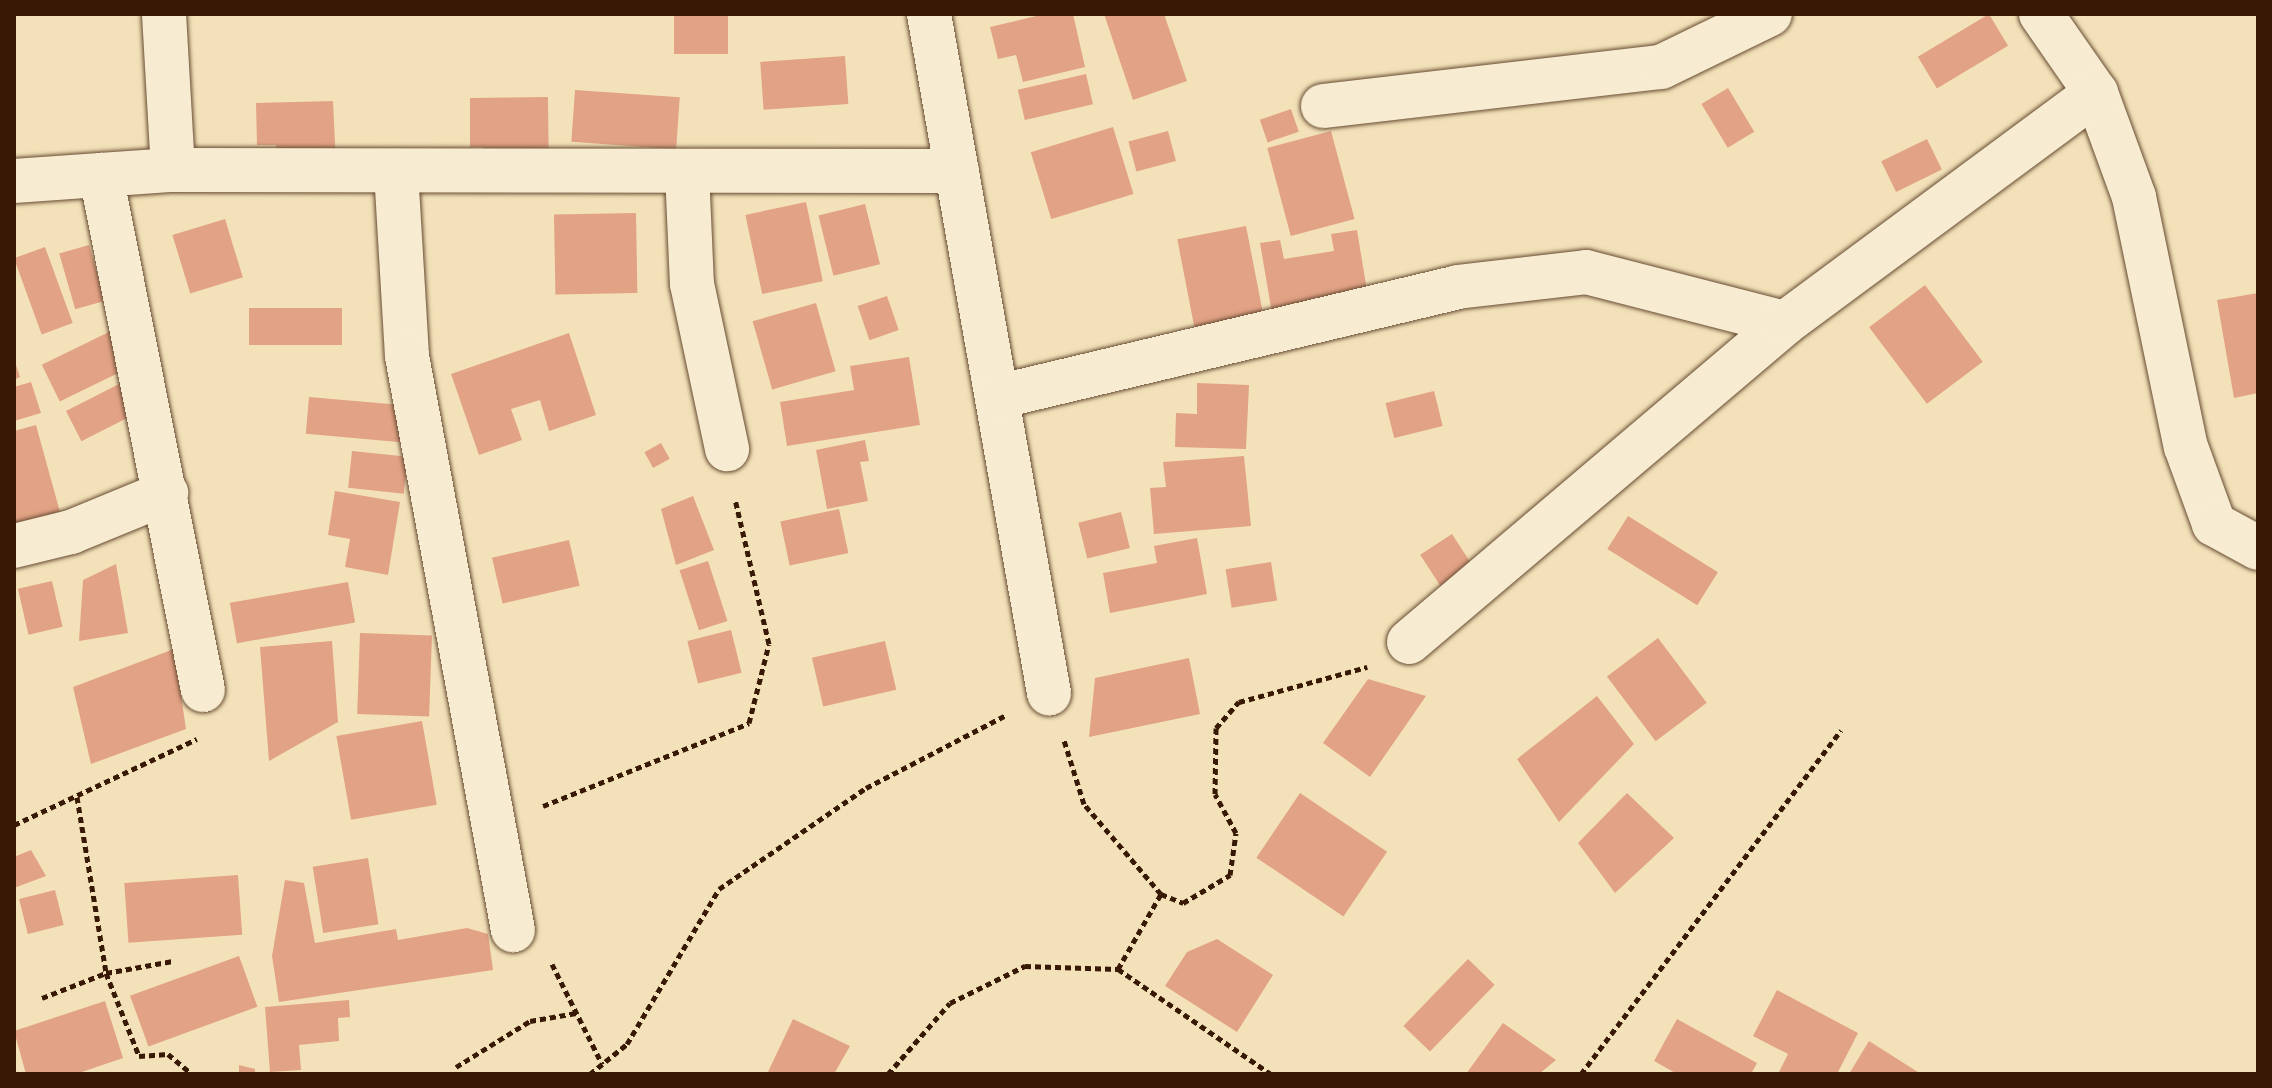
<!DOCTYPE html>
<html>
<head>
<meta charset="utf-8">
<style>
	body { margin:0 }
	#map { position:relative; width:2272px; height:1088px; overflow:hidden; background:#f3e2b9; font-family:"IM FELL DW Pica",serif }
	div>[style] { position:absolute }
	.building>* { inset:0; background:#e2a285; transform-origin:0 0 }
	.path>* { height:5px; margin-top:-2.5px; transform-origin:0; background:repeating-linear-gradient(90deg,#381905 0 6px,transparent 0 10px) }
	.roads { filter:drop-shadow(0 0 2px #674b32) drop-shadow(0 0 2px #674b32) }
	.minor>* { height:44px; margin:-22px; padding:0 22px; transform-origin:22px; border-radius:22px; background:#f7ecd2 }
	span { translate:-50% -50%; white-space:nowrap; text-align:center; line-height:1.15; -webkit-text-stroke:6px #f7ecd2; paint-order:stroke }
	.frame { position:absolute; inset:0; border:16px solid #381905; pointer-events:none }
</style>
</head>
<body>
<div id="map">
	<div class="building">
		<div style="left:674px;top:14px;width:54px;height:40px"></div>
		<div style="clip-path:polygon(1045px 14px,1073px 14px,1085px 67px,1023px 82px,1016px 55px,998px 59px,990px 27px)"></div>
		<div style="clip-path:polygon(1104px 14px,1164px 14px,1187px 81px,1133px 100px)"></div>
		<div style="left:1989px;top:14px;width:37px;height:83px;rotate:59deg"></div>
		<div style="left:845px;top:56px;width:48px;height:85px;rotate:86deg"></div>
		<div style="left:1086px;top:74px;width:31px;height:70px;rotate:77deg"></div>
		<div style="left:1728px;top:88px;width:51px;height:31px;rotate:59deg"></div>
		<div style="left:575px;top:90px;width:105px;height:52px;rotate:4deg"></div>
		<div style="clip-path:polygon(548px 97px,549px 179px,483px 180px,483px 147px,470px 147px,470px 98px)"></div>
		<div style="clip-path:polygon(333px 101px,336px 164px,277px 166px,276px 145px,257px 145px,256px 103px)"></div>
		<div style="left:1291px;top:109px;width:24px;height:33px;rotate:71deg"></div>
		<div style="left:1113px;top:127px;width:70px;height:86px;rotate:73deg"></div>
		<div style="left:1168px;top:131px;width:31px;height:41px;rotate:75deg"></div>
		<div style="left:1331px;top:131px;width:91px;height:66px;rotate:75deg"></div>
		<div style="left:1927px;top:139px;width:34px;height:51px;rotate:64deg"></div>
		<div style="left:806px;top:202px;width:81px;height:62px;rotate:78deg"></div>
		<div style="left:865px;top:204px;width:62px;height:48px;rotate:76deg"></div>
		<div style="left:636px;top:213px;width:80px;height:82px;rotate:89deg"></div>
		<div style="left:225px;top:219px;width:61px;height:55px;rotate:73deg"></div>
		<div style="left:1246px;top:226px;width:93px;height:70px;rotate:79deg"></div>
		<div style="clip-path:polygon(1357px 230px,1370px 309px,1274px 325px,1260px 243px,1280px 240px,1284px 259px,1334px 251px,1331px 234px)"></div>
		<div style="left:89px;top:245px;width:58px;height:31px;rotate:74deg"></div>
		<div style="left:45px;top:247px;width:81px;height:33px;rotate:70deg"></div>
		<div style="left:1925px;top:285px;width:96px;height:70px;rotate:53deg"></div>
		<div style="clip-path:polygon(2258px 293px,2258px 393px,2234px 398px,2217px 300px)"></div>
		<div style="left:887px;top:296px;width:36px;height:31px;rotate:71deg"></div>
		<div style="left:816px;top:303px;width:71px;height:66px;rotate:74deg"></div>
		<div style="left:342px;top:308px;width:37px;height:93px;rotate:90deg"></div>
		<div style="left:111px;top:331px;width:41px;height:77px;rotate:64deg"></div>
		<div style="clip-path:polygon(569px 333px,596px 415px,549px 431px,540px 400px,511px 409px,522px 440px,479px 455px,451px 374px)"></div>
		<div style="clip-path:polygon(909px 357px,920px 425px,787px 446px,780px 402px,854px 390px,850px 366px)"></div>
		<div style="clip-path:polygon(14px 359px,20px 377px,14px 380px)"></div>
		<div style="clip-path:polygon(31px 382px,41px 413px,14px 421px,14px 387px)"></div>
		<div style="left:123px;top:382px;width:34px;height:64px;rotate:63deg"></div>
		<div style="clip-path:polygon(1197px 383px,1249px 385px,1246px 449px,1175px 447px,1176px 413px,1197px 414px)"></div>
		<div style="left:1434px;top:391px;width:36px;height:50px;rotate:76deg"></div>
		<div style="left:309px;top:397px;width:107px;height:37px;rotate:5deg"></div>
		<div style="clip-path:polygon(36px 425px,60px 512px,14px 525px,14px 431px)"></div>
		<div style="clip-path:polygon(865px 440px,869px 461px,860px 462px,868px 501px,827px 509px,816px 450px)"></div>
		<div style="left:661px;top:443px;width:18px;height:19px;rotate:61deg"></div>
		<div style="left:352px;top:451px;width:56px;height:37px;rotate:6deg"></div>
		<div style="clip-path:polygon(1244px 456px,1251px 526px,1154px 534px,1150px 488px,1166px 487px,1163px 462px)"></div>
		<div style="clip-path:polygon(335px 491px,400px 502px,388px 575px,345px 567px,350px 539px,328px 535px)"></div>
		<div style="clip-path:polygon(693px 496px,714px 550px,676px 565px,661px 509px)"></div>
		<div style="left:839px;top:509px;width:45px;height:60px;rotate:78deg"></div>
		<div style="left:1121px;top:512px;width:37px;height:44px;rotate:76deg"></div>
		<div style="left:1628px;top:516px;width:106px;height:39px;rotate:32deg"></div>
		<div style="left:1452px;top:534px;width:37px;height:38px;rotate:57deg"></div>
		<div style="clip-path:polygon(1197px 538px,1207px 594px,1110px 613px,1103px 573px,1157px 563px,1154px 546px)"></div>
		<div style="left:569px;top:540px;width:47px;height:79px;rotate:77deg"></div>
		<div style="left:708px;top:561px;width:63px;height:30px;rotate:72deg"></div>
		<div style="left:1271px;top:562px;width:39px;height:46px;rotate:81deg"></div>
		<div style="clip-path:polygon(116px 564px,128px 633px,79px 641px,83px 580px)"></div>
		<div style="left:52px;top:581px;width:47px;height:35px;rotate:77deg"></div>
		<div style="left:348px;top:582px;width:41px;height:120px;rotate:80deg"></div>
		<div style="left:731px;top:630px;width:44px;height:45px;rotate:76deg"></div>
		<div style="left:360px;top:633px;width:72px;height:81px;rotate:2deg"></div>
		<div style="left:1658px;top:638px;width:81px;height:64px;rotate:53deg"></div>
		<div style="clip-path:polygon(332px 641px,338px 722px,269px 761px,260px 647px)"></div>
		<div style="left:885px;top:641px;width:50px;height:75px;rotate:77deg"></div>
		<div style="clip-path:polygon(174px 649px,186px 729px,91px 764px,73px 687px)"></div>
		<div style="clip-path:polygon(1189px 658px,1200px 714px,1089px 737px,1095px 678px)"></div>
		<div style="clip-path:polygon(1368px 679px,1426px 696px,1370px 777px,1323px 743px)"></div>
		<div style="clip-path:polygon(1597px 696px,1634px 744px,1559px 822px,1517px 759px)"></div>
		<div style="left:422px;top:721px;width:85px;height:87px;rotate:80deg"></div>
		<div style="left:1300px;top:793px;width:105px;height:78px;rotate:34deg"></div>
		<div style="clip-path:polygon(1627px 793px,1674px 838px,1615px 893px,1578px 843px)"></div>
		<div style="clip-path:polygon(31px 850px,46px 876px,14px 888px,14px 857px)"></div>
		<div style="left:368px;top:858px;width:67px;height:56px;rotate:81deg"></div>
		<div style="left:238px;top:875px;width:60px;height:114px;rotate:86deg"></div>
		<div style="clip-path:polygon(285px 880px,304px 883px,315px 943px,396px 929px,398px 940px,467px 928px,488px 934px,493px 970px,279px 1002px,272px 956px)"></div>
		<div style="left:55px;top:890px;width:36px;height:37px;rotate:76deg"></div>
		<div style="clip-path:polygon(1217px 939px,1273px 975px,1237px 1032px,1165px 986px,1187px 952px)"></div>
		<div style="left:239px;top:956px;width:54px;height:116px;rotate:70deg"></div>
		<div style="left:1468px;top:959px;width:37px;height:93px;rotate:44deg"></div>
		<div style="clip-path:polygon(1777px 990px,1858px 1033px,1837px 1074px,1778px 1074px,1788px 1054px,1753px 1036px)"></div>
		<div style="clip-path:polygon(349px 1000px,350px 1017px,338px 1018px,339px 1041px,299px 1045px,301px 1070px,270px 1072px,265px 1007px)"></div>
		<div style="clip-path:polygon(105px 1001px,123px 1058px,76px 1074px,26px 1074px,14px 1031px)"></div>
		<div style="clip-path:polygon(793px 1019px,850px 1046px,834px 1074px,767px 1074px)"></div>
		<div style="clip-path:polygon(1677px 1019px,1757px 1063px,1751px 1074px,1677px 1074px,1654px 1061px)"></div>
		<div style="clip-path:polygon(1503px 1023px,1556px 1060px,1539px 1074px,1466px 1074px)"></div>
		<div style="clip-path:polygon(1869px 1041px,1921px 1074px,1849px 1074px)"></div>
		<div style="clip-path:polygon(239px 1065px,255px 1069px,255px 1074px,239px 1074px)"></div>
	</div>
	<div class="path">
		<div style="left:77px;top:797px;width:178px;rotate:80.6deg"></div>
		<div style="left:106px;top:973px;width:68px;rotate:-10.2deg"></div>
		<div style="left:543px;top:806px;width:222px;rotate:-21.9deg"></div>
		<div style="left:749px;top:723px;width:81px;rotate:-75.8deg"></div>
		<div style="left:769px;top:644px;width:149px;rotate:-103.2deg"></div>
		<div style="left:14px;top:825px;width:202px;rotate:-25.2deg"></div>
		<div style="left:1161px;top:894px;width:24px;rotate:22deg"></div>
		<div style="left:1183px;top:903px;width:55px;rotate:-30.8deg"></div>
		<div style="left:1230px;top:875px;width:42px;rotate:-81.9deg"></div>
		<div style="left:1236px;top:833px;width:44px;rotate:-118.3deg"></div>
		<div style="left:1215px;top:794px;width:66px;rotate:-89.1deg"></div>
		<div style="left:1216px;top:728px;width:35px;rotate:-49deg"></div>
		<div style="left:1239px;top:702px;width:133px;rotate:-15.3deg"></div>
		<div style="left:552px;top:964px;width:112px;rotate:63.4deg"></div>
		<div style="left:1118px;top:969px;width:186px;rotate:34.5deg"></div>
		<div style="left:42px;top:998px;width:69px;rotate:-21.3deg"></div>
		<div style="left:106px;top:973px;width:89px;rotate:68.3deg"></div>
		<div style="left:139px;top:1056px;width:29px;rotate:-4deg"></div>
		<div style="left:168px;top:1054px;width:31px;rotate:40deg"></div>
		<div style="left:456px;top:1067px;width:87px;rotate:-31.9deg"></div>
		<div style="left:530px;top:1021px;width:47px;rotate:-9.9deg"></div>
		<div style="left:590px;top:1074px;width:48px;rotate:-39deg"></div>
		<div style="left:627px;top:1044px;width:180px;rotate:-59.3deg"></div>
		<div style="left:719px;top:889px;width:178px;rotate:-34.5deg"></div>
		<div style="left:866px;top:788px;width:158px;rotate:-27.5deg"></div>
		<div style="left:888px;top:1074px;width:94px;rotate:-48.9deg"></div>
		<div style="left:950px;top:1003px;width:84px;rotate:-26.3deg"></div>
		<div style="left:1025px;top:966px;width:93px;rotate:1.8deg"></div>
		<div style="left:1118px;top:969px;width:86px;rotate:-60.2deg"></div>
		<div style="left:1161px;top:894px;width:118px;rotate:-130.5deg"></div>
		<div style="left:1084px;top:804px;width:67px;rotate:-107.4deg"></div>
		<div style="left:1581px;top:1074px;width:431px;rotate:-52.9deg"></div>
	</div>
	<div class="roads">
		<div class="minor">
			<div style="left:164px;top:14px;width:156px;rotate:86.7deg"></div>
			<div style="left:929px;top:14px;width:690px;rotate:79.98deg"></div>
			<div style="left:2041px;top:14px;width:96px;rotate:55.2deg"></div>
			<div style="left:2096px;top:93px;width:111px;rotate:69.9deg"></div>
			<div style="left:2134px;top:197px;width:255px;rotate:78.3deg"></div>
			<div style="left:2186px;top:447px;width:82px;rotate:70deg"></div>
			<div style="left:2214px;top:524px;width:50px;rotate:28.6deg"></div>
			<div style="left:1323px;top:106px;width:340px;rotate:-6.6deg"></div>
			<div style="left:1661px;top:67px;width:121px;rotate:-25.9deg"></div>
			<div style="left:396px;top:171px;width:185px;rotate:86.6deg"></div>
			<div style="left:407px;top:356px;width:584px;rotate:79.54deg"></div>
			<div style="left:687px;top:171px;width:113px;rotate:87.5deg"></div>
			<div style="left:692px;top:284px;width:169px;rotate:78deg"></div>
			<div style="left:101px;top:175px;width:525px;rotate:78.8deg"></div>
			<div style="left:14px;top:181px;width:159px;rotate:-4deg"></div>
			<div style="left:173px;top:170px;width:784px;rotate:0.07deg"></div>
			<div style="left:997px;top:397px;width:473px;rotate:-13.4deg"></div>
			<div style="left:1457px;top:287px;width:130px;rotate:-6.6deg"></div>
			<div style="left:1586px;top:272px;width:205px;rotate:14.4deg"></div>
			<div style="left:14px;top:546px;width:59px;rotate:-13.8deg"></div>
			<div style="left:71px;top:532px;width:103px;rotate:-22.3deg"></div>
			<div style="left:1409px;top:642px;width:493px;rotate:-40.3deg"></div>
			<div style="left:1785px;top:323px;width:387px;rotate:-36.5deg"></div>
		</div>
	</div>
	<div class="frame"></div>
</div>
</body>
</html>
